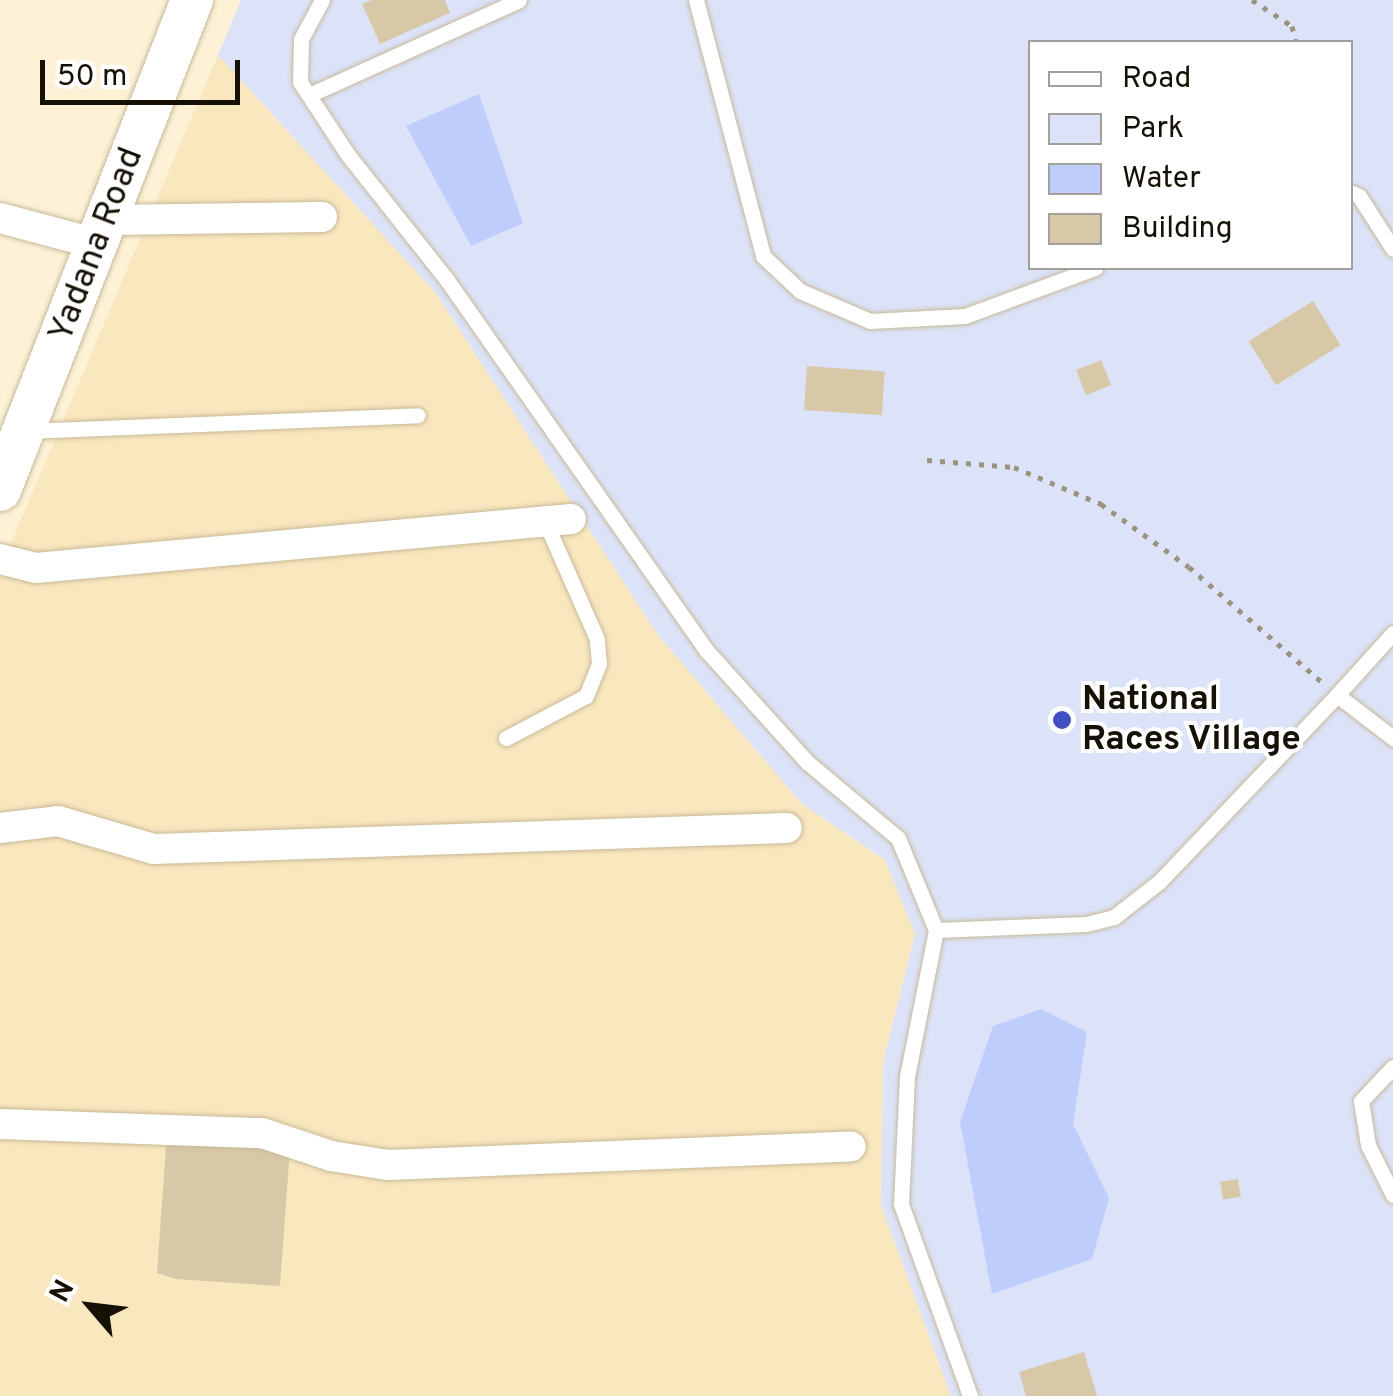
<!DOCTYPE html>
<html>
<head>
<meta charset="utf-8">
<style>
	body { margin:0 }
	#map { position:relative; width:1393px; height:1396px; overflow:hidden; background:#fdf1d6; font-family:Overpass,sans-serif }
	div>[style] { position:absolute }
	.built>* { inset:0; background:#f9e7be }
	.green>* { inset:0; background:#dce3f9 }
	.water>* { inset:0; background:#bfcdfc }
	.building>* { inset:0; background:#d7c9a8; transform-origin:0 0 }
	.path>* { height:5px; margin-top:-2.5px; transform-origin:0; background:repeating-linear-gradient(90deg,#9c937f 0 5px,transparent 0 13px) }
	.roads { filter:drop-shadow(0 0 2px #c8ba99) drop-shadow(0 0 2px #c8ba99) }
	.lane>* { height:15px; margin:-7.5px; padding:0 7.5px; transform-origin:7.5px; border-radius:7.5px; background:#fff }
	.street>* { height:30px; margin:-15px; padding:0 15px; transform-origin:15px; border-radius:15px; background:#fff }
	.secondary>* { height:42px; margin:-21px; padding:0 21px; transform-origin:21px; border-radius:21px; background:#fff }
	.dots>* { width:28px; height:28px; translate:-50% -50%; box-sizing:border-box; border:5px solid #fff; border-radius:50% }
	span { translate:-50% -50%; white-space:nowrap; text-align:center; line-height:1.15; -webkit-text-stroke:8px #fff; paint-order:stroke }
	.street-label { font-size:35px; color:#161105 }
	.poi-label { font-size:35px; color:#161105; font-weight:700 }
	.left { translate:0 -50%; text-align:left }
	.legend { position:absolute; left:1028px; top:40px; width:325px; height:230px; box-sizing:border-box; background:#fff; border:2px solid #a2a09b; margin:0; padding:12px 18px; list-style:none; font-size:30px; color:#161105 }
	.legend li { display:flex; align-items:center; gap:20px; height:50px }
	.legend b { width:50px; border:2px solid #a2a09b }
	.north { position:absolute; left:40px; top:1256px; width:100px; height:100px; -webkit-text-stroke:8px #fff; paint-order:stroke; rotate:298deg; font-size:28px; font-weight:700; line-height:40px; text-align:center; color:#161105 }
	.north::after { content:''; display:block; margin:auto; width:35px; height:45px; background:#161105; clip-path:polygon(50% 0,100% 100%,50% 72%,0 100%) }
	.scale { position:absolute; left:40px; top:60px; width:200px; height:45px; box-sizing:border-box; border:5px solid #161105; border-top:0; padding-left:12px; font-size:30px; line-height:35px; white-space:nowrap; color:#161105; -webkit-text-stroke:8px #fff; paint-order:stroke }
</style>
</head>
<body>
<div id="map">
	<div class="built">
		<div style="clip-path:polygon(218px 55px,435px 292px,658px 635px,802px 804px,885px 860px,915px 934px,883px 1063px,881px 1204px,951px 1396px,0 1396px,0 569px)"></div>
	</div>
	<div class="green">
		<div style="clip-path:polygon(evenodd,241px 0,1393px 0,1393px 1396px,951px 1396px,881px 1205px,883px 1063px,915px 934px,885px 860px,802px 804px,658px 635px,435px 292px,218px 55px,241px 0,1030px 42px,1350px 42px,1350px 268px,1030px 268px,1030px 42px)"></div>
	</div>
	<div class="water">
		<div style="clip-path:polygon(479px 94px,523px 223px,471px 246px,406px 126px)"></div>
		<div style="clip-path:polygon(1041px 1009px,1087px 1032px,1073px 1124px,1109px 1198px,1092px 1259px,992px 1294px,960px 1122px,993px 1026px)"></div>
	</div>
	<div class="building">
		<div style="clip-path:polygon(372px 0,445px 0,450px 13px,380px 44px,362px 4px)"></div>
		<div style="left:1313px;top:301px;width:52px;height:76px;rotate:58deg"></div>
		<div style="left:1101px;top:360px;width:27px;height:27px;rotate:68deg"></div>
		<div style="left:807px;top:366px;width:78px;height:44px;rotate:4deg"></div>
		<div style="clip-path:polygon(205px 1140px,290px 1148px,280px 1286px,176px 1279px,157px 1273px,166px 1146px)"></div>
		<div style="left:1238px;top:1179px;width:18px;height:18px;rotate:81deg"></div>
		<div style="clip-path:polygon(1084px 1352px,1097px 1396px,1026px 1396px,1019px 1372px)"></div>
	</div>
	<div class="path">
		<div style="left:1252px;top:0;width:48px;rotate:33deg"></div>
		<div style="left:1292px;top:26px;width:16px;rotate:76deg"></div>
		<div style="left:927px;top:460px;width:87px;rotate:4.6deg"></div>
		<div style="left:1014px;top:467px;width:95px;rotate:23deg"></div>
		<div style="left:1101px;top:504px;width:108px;rotate:35.6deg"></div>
		<div style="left:1189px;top:567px;width:177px;rotate:40.9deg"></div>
	</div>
	<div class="roads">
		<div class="lane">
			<div style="left:322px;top:0;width:44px;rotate:118.3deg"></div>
			<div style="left:301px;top:39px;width:43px;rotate:91.3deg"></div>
			<div style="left:300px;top:82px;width:87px;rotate:56.7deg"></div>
			<div style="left:348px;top:155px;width:159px;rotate:51.6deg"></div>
			<div style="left:447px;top:280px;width:453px;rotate:55deg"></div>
			<div style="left:707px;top:651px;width:149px;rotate:48deg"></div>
			<div style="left:807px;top:762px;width:119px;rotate:39.9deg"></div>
			<div style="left:898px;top:838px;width:100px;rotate:67.6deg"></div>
			<div style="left:936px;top:930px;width:150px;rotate:101.2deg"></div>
			<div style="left:907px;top:1077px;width:127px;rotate:92.7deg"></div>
			<div style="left:901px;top:1204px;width:204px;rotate:70.2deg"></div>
			<div style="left:696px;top:0;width:265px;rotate:75.3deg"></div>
			<div style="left:763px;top:256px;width:51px;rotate:43.4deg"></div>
			<div style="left:800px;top:291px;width:76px;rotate:23.2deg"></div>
			<div style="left:870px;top:321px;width:95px;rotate:-3deg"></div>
			<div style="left:965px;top:316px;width:139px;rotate:-20.3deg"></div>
			<div style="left:309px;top:95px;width:230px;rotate:-24.3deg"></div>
			<div style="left:1350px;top:192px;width:10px;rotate:24deg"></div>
			<div style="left:1359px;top:196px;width:63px;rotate:57.3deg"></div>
			<div style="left:28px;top:431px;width:390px;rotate:-2.3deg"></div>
			<div style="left:1393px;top:633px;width:84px;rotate:132.1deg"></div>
			<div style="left:1337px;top:695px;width:71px;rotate:37.5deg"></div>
			<div style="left:506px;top:738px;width:90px;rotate:-27.7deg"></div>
			<div style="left:586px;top:696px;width:35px;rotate:-68deg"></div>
			<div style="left:599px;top:664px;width:25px;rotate:-95deg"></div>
			<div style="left:597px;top:639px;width:129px;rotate:-113.8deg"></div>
			<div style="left:936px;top:930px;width:150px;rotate:-2.3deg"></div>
			<div style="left:1086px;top:924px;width:29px;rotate:-14deg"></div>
			<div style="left:1114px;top:917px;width:58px;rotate:-38deg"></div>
			<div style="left:1160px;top:881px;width:257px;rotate:-46.4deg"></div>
			<div style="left:1393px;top:1067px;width:47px;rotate:133.3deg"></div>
			<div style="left:1361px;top:1101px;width:45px;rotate:81deg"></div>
			<div style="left:1368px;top:1145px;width:56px;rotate:63.4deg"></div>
		</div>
		<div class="street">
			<div style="left:0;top:218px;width:101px;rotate:14.9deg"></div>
			<div style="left:107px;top:220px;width:215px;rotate:-0.8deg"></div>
			<div style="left:0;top:559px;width:37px;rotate:14deg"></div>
			<div style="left:36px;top:568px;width:537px;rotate:-5.23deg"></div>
			<div style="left:0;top:828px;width:58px;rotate:-6.9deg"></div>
			<div style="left:58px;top:821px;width:100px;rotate:16.3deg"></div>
			<div style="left:154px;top:849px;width:633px;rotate:-1.9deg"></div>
			<div style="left:0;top:1124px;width:262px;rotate:2deg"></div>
			<div style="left:262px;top:1133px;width:73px;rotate:18.4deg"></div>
			<div style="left:331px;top:1156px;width:58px;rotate:9deg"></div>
			<div style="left:388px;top:1165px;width:463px;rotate:-2.3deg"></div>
		</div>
		<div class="secondary">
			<div style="left:0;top:490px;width:526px;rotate:-68.6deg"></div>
		</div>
	</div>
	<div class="dots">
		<div style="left:1062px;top:720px;background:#4050c4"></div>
	</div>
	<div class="street-label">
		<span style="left:97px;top:245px;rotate:-69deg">Yadana Road</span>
	</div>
	<div class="poi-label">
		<span class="left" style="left:1082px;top:720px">National<br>Races Village</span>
	</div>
	<ul class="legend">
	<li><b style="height:12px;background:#fff"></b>Road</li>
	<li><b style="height:28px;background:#dce3f9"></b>Park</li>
	<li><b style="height:28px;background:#bfcdfc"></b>Water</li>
	<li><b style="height:28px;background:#d7c9a8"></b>Building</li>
	</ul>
	<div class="north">N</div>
	<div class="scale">50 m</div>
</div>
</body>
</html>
